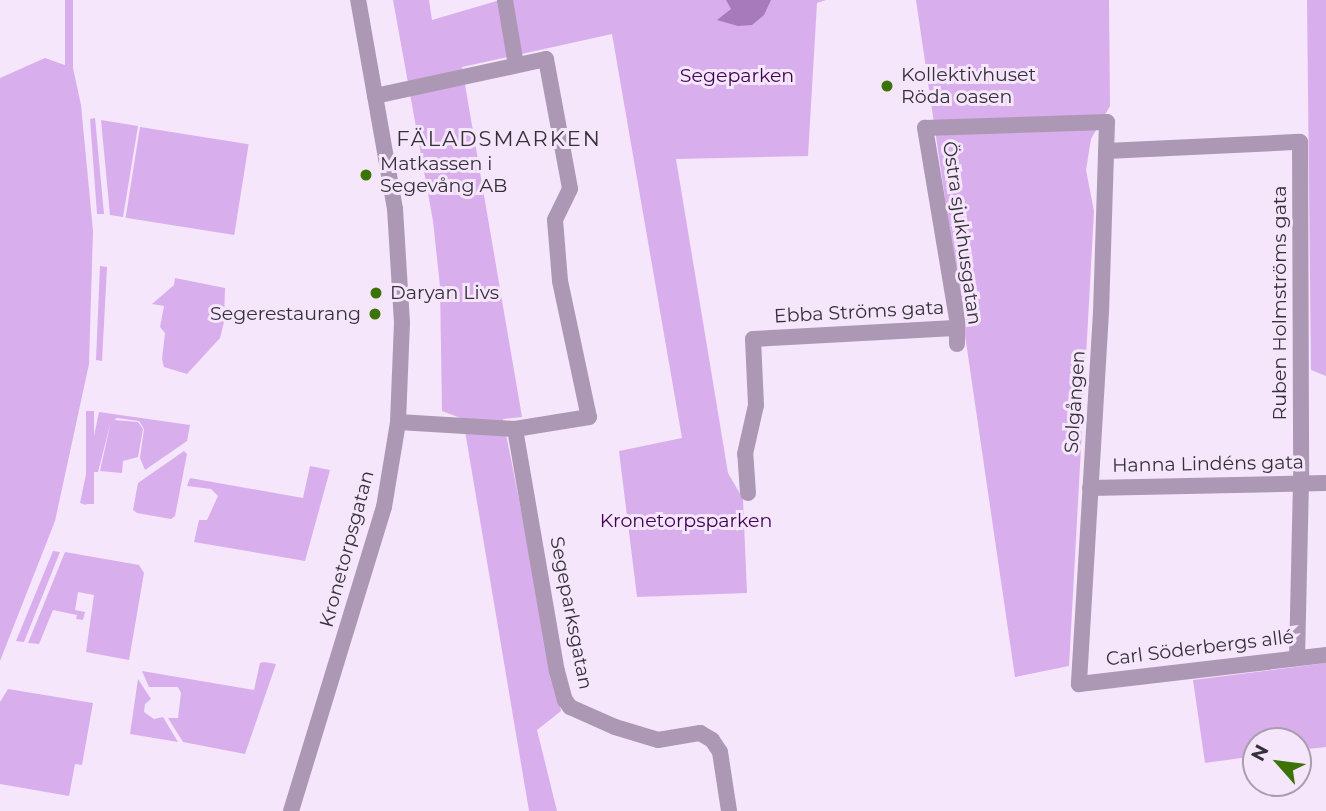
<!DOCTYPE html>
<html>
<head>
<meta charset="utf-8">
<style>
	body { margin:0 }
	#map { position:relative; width:1326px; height:811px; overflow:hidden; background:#f5e6fc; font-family:Montserrat,sans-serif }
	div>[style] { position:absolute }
	.green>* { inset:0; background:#d9aeed; transform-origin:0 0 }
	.water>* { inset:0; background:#a77abb }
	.minor>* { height:16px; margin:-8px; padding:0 8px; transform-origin:8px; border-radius:8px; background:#ac98b5 }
	.dots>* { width:19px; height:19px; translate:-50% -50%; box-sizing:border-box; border:4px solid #f5e6fc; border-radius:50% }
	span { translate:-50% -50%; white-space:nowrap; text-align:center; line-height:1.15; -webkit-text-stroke:6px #f5e6fc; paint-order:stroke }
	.poi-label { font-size:19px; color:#363139 }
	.left { translate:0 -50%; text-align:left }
	.right { translate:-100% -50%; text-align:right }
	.park-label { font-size:19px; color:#410155 }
	.street-label { font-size:19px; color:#363139 }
	.neighbourhood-label { font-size:21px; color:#363139; letter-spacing:2px }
	.north { position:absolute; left:1242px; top:727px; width:70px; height:70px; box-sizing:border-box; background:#f5e6fc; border:2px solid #a99eae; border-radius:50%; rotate:298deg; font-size:19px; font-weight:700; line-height:28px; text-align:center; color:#363139 }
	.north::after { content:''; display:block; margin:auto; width:24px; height:32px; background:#3b7405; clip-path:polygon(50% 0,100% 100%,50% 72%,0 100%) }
</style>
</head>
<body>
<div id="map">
	<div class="green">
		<div style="left:65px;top:0;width:8px;height:70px"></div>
		<div style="clip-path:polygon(393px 0,429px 0,432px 20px,500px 0,826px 0,817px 3px,808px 156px,676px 159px,728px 473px,743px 499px,747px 593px,637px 597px,619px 451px,682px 438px,612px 34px,462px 67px,522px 417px,503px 419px,561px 711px,537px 730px,557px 811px,529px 811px,463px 419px,442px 411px,440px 286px,433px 221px)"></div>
		<div style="clip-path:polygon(916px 0,1109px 0,1110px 106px,1091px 139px,1086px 170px,1094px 211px,1069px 666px,1015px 677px)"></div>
		<div style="clip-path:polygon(1307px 0,1326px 0,1326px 376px,1311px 370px)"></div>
		<div style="clip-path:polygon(45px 58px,73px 68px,81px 105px,93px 231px,89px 364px,55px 521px,0 661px,0 78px)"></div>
		<div style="clip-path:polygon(95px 118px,104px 214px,97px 214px,90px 119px)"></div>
		<div style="clip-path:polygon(101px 120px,138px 126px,123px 217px,110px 215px)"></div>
		<div style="left:140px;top:127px;width:110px;height:92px;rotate:9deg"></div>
		<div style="clip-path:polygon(100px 266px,107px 267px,102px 361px,96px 360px)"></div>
		<div style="clip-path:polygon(175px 278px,225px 288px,224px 322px,220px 338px,187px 374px,164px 367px,162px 359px,165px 333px,160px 327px,164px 306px,152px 304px,174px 285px)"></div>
		<div style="left:86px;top:411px;width:8px;height:93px"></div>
		<div style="clip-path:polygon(99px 412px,190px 425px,187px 441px,145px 470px,140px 458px,144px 429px,139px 421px,117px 418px,114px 420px,138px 422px,143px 429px,138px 457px,123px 461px,122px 473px,100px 471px,111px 421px,98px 472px,93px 472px,86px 505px,80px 503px)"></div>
		<div style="clip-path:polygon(184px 451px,187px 454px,175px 516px,171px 519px,137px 513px,133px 510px,138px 483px)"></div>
		<div style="clip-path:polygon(310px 466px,330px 470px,305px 561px,194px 542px,199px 520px,207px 520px,218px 496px,211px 489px,187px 486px,190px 478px,303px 498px)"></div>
		<div style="clip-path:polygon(53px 551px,60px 552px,24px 642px,16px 641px)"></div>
		<div style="clip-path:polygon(65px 552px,139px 565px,144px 573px,129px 660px,86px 652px,94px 595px,78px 592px,75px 610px,85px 612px,83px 620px,76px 619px,77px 615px,53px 610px,39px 644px,28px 643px)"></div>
		<div style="clip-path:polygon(264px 662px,276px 664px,245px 754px,183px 742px,168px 718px,178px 718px,181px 693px,178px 687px,149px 687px,142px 671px,254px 690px,260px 663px)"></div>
		<div style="clip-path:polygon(1326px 663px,1326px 747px,1298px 750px,1298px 741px,1256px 741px,1256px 756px,1205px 763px,1193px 680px)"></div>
		<div style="clip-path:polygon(138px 679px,151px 699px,145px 704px,144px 712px,154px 719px,163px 717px,178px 742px,130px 734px)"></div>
		<div style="clip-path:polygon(8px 689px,93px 703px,82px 765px,75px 764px,69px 796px,0 784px,0 702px)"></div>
	</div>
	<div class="water">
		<div style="clip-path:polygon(726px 0,771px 0,764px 15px,752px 25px,738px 26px,717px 20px,731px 9px)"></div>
	</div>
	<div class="minor">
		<div style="left:505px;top:0;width:66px;rotate:80.4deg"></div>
		<div style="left:375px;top:96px;width:175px;rotate:-12.2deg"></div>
		<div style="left:546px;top:59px;width:132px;rotate:79.5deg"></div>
		<div style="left:570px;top:189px;width:34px;rotate:116deg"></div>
		<div style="left:555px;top:220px;width:61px;rotate:85.3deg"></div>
		<div style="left:560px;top:281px;width:139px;rotate:78deg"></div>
		<div style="left:589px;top:417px;width:75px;rotate:170.8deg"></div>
		<div style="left:515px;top:429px;width:117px;rotate:-176.6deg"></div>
		<div style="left:1106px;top:151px;width:194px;rotate:-2.7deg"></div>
		<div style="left:1300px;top:142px;width:340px;rotate:89.8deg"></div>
		<div style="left:1301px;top:482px;width:176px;rotate:91.3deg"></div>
		<div style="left:957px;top:344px;width:25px;rotate:-90deg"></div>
		<div style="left:957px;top:319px;width:194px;rotate:-99.5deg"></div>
		<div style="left:925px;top:128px;width:182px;rotate:-1.9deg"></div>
		<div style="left:1107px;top:122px;width:190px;rotate:91.8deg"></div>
		<div style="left:1101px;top:312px;width:373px;rotate:93.4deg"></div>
		<div style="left:1079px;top:684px;width:249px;rotate:-6.7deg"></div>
		<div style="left:515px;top:429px;width:246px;rotate:80.2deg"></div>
		<div style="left:557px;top:671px;width:30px;rotate:75deg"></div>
		<div style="left:565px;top:700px;width:9px;rotate:54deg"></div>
		<div style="left:570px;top:707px;width:49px;rotate:24deg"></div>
		<div style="left:615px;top:727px;width:45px;rotate:16.8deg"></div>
		<div style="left:658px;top:740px;width:43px;rotate:-9.5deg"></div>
		<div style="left:700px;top:733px;width:14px;rotate:30deg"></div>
		<div style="left:712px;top:740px;width:14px;rotate:56deg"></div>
		<div style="left:720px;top:752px;width:60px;rotate:81.3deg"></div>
		<div style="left:1090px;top:488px;width:236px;rotate:-1.2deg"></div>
		<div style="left:748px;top:493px;width:39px;rotate:-94deg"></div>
		<div style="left:745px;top:454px;width:50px;rotate:-77.3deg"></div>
		<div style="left:756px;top:405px;width:66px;rotate:-92.6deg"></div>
		<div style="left:753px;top:339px;width:202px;rotate:-3.1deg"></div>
		<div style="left:291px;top:811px;width:318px;rotate:-73deg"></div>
		<div style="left:384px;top:507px;width:86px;rotate:-80.6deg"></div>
		<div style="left:398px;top:422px;width:99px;rotate:-87.7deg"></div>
		<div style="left:402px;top:323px;width:114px;rotate:-93.5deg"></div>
		<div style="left:395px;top:209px;width:212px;rotate:-100deg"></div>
	</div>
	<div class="dots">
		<div style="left:887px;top:86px;background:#3b7405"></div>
		<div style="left:366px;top:175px;background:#3b7405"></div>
		<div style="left:376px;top:293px;background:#3b7405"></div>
		<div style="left:375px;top:314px;background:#3b7405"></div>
	</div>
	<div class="poi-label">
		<span class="left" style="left:901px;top:86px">Kollektivhuset<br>Röda oasen</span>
		<span class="left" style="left:380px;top:175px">Matkassen i<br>Segevång AB</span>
		<span class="left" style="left:390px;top:293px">Daryan Livs</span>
		<span class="right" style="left:361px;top:314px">Segerestaurang</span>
	</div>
	<div class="park-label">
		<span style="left:737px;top:76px">Segeparken</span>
		<span style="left:686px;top:521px">Kronetorpsparken</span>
	</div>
	<div class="street-label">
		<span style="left:962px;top:233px;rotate:82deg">Östra sjukhusgatan</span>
		<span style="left:1280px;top:303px;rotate:-90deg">Ruben Holmströms gata</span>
		<span style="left:859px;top:312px;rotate:-3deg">Ebba Ströms gata</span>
		<span style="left:1075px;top:402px;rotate:-86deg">Solgången</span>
		<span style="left:1208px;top:464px;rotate:-1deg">Hanna Lindéns gata</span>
		<span style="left:347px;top:549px;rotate:-75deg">Kronetorpsgatan</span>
		<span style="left:571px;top:613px;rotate:79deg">Segeparksgatan</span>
		<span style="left:1200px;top:648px;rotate:-7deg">Carl Söderbergs allé</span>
	</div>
	<div class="neighbourhood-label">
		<span style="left:499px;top:139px">FÄLADSMARKEN</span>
	</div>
	<div class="north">N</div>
</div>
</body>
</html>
